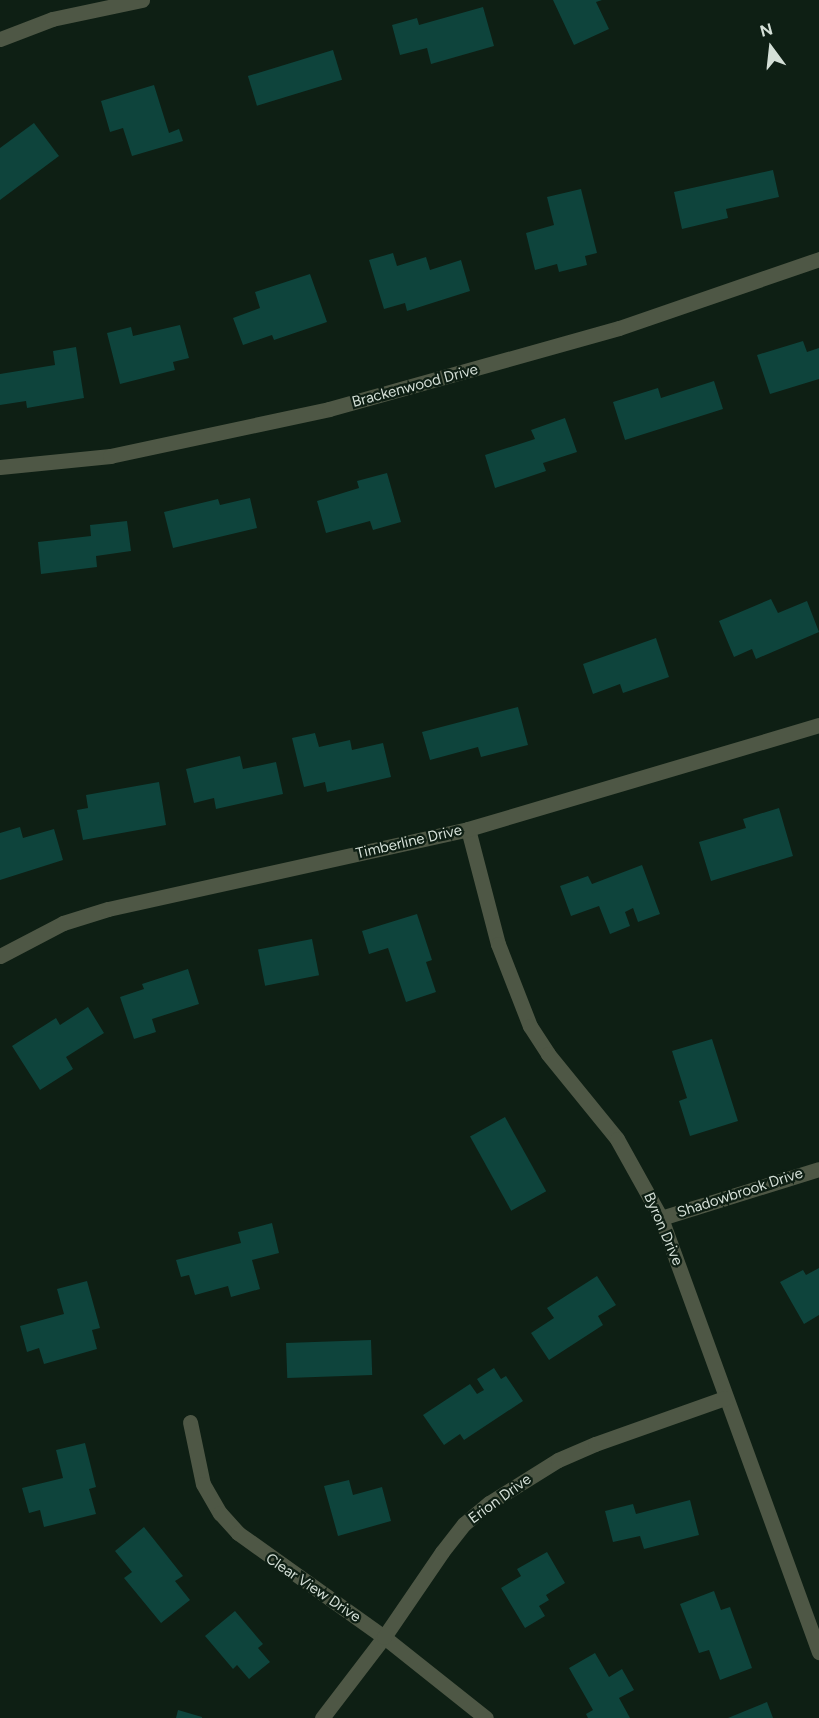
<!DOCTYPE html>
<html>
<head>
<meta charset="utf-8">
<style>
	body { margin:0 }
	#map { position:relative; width:819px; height:1718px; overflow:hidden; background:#0e1f14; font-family:Figtree,sans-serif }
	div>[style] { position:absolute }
	.building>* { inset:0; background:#0e443c; transform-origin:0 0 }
	.minor>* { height:15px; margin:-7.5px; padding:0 7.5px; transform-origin:7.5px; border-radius:7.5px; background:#4e5745 }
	span { translate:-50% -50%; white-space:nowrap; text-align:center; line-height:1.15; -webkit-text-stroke:4.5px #0e1f14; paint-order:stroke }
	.street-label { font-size:15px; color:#d4dfd7 }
	.north { position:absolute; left:741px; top:18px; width:60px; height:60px; -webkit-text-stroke:4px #0e1f14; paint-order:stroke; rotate:345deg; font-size:16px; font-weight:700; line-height:24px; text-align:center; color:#d4dfd7 }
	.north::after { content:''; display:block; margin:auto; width:21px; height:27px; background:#d4dfd7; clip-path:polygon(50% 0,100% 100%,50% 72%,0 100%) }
</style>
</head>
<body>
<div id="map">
	<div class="building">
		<div style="clip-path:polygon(553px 0,602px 0,596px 2px,609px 29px,574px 45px)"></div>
		<div style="clip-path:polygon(483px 7px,494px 46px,431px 64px,427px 48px,400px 55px,392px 25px,417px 18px,419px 25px)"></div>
		<div style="left:333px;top:50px;width:31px;height:89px;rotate:73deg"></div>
		<div style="clip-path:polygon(154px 85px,169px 133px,179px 129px,183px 141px,132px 156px,123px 128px,110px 132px,101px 101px)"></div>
		<div style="clip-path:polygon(34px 123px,59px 156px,0 200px,0 148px)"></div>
		<div style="clip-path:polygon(773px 170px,779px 197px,726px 209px,728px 218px,682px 229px,674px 192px)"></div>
		<div style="clip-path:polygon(581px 189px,597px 253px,585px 256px,587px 265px,559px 272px,557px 264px,535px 270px,526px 233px,554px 225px,547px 197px)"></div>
		<div style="clip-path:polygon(393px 253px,397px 266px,426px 257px,430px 270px,461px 260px,470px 291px,407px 311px,405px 303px,384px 309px,369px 260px)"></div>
		<div style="clip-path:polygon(310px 274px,327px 322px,274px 340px,272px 335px,243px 345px,233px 318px,260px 308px,255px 292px)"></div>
		<div style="clip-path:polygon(180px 325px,189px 358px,173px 362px,175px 370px,120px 384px,107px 333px,131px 327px,133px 336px)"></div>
		<div style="clip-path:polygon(803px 341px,807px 352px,819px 348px,819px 379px,770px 394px,757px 355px)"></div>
		<div style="clip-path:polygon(76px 347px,84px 398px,27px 408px,26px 401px,0 405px,0 374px,55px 365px,53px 351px)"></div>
		<div style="clip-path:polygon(714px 381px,723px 409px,625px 440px,613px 402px,658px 388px,661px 398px)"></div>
		<div style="clip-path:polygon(565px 418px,577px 452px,543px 463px,546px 471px,495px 488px,485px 455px,535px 439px,531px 430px)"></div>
		<div style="clip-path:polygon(387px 473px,401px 522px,373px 530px,370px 521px,326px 533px,317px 501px,359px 488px,357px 481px)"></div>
		<div style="clip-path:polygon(250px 498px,257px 528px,173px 548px,164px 512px,218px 499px,220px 505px)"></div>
		<div style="clip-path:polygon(127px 521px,131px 551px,96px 556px,97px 567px,41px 574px,38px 542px,91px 536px,90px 525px)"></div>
		<div style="clip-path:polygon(771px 599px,778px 613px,807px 601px,819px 632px,756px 659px,752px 649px,734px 657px,719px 621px)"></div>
		<div style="clip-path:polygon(656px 638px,669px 677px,623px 693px,620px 684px,593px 694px,583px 664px)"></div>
		<div style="clip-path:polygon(518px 707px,528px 745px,481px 757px,478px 747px,430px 760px,422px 732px)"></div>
		<div style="clip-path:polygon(315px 733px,319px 747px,350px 740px,352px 750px,383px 743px,391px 777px,327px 792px,325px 782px,304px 787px,292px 738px)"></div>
		<div style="clip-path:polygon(240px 756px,243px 769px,276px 762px,283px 794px,216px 809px,214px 798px,194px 803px,186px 769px)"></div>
		<div style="clip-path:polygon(159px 782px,166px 825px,83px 840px,77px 810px,88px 808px,86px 795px)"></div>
		<div style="clip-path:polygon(779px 808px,793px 856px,711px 881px,699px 842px,746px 828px,743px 819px)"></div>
		<div style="clip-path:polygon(20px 827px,23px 838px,54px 829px,63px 860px,0 880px,0 833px)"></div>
		<div style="clip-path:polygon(642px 865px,660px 914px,638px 922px,633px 908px,625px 912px,630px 926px,610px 934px,599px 906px,571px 916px,560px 886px,588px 876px,592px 884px)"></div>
		<div style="clip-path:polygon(417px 914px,432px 960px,426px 962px,436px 992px,406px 1002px,388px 948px,369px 954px,362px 931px)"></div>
		<div style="left:312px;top:939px;width:37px;height:55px;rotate:79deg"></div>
		<div style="clip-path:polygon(188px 969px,199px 1004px,152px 1019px,156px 1032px,134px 1039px,120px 997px,144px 989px,142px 984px)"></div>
		<div style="clip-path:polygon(88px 1007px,104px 1033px,66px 1057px,73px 1069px,40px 1090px,12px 1046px,56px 1018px,60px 1025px)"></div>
		<div style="clip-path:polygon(712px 1039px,738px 1121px,690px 1136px,679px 1101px,687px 1098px,672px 1051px)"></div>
		<div style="left:505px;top:1117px;width:85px;height:40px;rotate:61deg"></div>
		<div style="clip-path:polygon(272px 1223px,279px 1253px,252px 1260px,260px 1289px,231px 1297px,228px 1286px,195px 1295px,189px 1275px,181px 1277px,176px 1260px,241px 1243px,238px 1232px)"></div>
		<div style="clip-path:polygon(819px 1268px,819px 1315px,804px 1324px,780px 1282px,803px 1270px,806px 1275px)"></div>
		<div style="clip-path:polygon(597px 1276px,616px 1305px,598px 1316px,603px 1325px,549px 1360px,531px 1333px,554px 1318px,547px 1308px)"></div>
		<div style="clip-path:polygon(87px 1281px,100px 1328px,92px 1330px,97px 1349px,44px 1364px,39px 1348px,27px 1352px,20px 1326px,64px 1314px,57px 1289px)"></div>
		<div style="left:371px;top:1340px;width:35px;height:85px;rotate:88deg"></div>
		<div style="clip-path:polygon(494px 1368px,501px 1379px,506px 1376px,523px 1401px,464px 1440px,460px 1434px,444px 1445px,423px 1415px,470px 1384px,477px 1394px,484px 1390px,477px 1379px)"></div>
		<div style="clip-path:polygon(85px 1443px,96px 1487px,89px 1489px,96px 1514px,44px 1527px,40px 1510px,29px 1513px,22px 1488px,63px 1478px,56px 1450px)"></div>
		<div style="clip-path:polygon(349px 1480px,353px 1495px,382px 1487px,391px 1521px,338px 1536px,324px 1486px)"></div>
		<div style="clip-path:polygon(690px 1500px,699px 1535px,644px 1549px,640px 1536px,613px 1542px,605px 1511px,633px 1504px,636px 1514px)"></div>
		<div style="clip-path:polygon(144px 1527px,183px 1576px,175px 1581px,190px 1600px,161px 1623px,124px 1578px,132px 1572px,115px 1551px)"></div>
		<div style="clip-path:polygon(547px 1552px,565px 1583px,546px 1595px,549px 1600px,539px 1606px,545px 1616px,525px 1628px,501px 1588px,521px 1576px,517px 1569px)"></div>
		<div style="clip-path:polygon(714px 1591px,721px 1610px,730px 1607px,752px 1668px,720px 1680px,709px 1650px,699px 1653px,680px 1604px)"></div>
		<div style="clip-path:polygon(235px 1611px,263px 1644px,258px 1648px,270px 1662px,249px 1679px,237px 1665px,233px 1669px,205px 1636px)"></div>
		<div style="clip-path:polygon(595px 1653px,609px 1677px,622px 1669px,634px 1690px,619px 1698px,630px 1718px,588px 1718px,586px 1714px,593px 1710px,569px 1668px)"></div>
		<div style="clip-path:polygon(767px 1702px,773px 1718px,728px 1718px)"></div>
		<div style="clip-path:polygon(178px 1710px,202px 1717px,202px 1718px,176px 1718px)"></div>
	</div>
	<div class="minor">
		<div style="left:0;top:39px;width:56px;rotate:-21deg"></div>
		<div style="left:52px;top:19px;width:92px;rotate:-11.9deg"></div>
		<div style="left:0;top:467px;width:111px;rotate:-5.7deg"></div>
		<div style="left:110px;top:456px;width:224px;rotate:-12.1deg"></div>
		<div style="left:329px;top:409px;width:301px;rotate:-15.6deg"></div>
		<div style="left:619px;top:328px;width:212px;rotate:-19deg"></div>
		<div style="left:468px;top:829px;width:119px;rotate:75.4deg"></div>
		<div style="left:498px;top:944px;width:88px;rotate:68.7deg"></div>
		<div style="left:530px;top:1026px;width:33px;rotate:57deg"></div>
		<div style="left:548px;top:1054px;width:109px;rotate:50.9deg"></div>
		<div style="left:617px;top:1139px;width:90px;rotate:60.9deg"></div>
		<div style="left:661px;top:1218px;width:462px;rotate:70deg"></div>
		<div style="left:0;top:956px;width:71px;rotate:-27.6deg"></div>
		<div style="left:63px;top:923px;width:47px;rotate:-17.3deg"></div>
		<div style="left:108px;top:909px;width:369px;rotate:-12.5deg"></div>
		<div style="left:468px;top:829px;width:366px;rotate:-16.5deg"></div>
		<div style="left:661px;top:1218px;width:165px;rotate:-17.2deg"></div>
		<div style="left:190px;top:1422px;width:63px;rotate:78.2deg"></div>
		<div style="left:203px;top:1484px;width:34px;rotate:60deg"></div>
		<div style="left:220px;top:1513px;width:27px;rotate:48deg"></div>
		<div style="left:238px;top:1533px;width:179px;rotate:35.5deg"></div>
		<div style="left:384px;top:1637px;width:130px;rotate:38.5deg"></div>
		<div style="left:322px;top:1718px;width:102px;rotate:-52.6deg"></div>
		<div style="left:384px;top:1637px;width:103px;rotate:-55.7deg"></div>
		<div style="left:442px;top:1552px;width:36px;rotate:-52deg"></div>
		<div style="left:464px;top:1524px;width:33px;rotate:-40deg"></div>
		<div style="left:489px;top:1503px;width:81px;rotate:-31.9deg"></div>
		<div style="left:558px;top:1460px;width:40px;rotate:-23.4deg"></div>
		<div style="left:595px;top:1444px;width:138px;rotate:-19.5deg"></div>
	</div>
	<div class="street-label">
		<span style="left:415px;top:386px;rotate:-15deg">Brackenwood Drive</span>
		<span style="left:409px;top:842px;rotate:-13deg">Timberline Drive</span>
		<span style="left:740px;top:1193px;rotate:-18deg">Shadowbrook Drive</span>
		<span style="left:663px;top:1229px;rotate:67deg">Byron Drive</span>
		<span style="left:500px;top:1499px;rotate:-36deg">Erion Drive</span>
		<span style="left:313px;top:1588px;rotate:34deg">Clear View Drive</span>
	</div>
	<div class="north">N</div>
</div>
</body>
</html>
